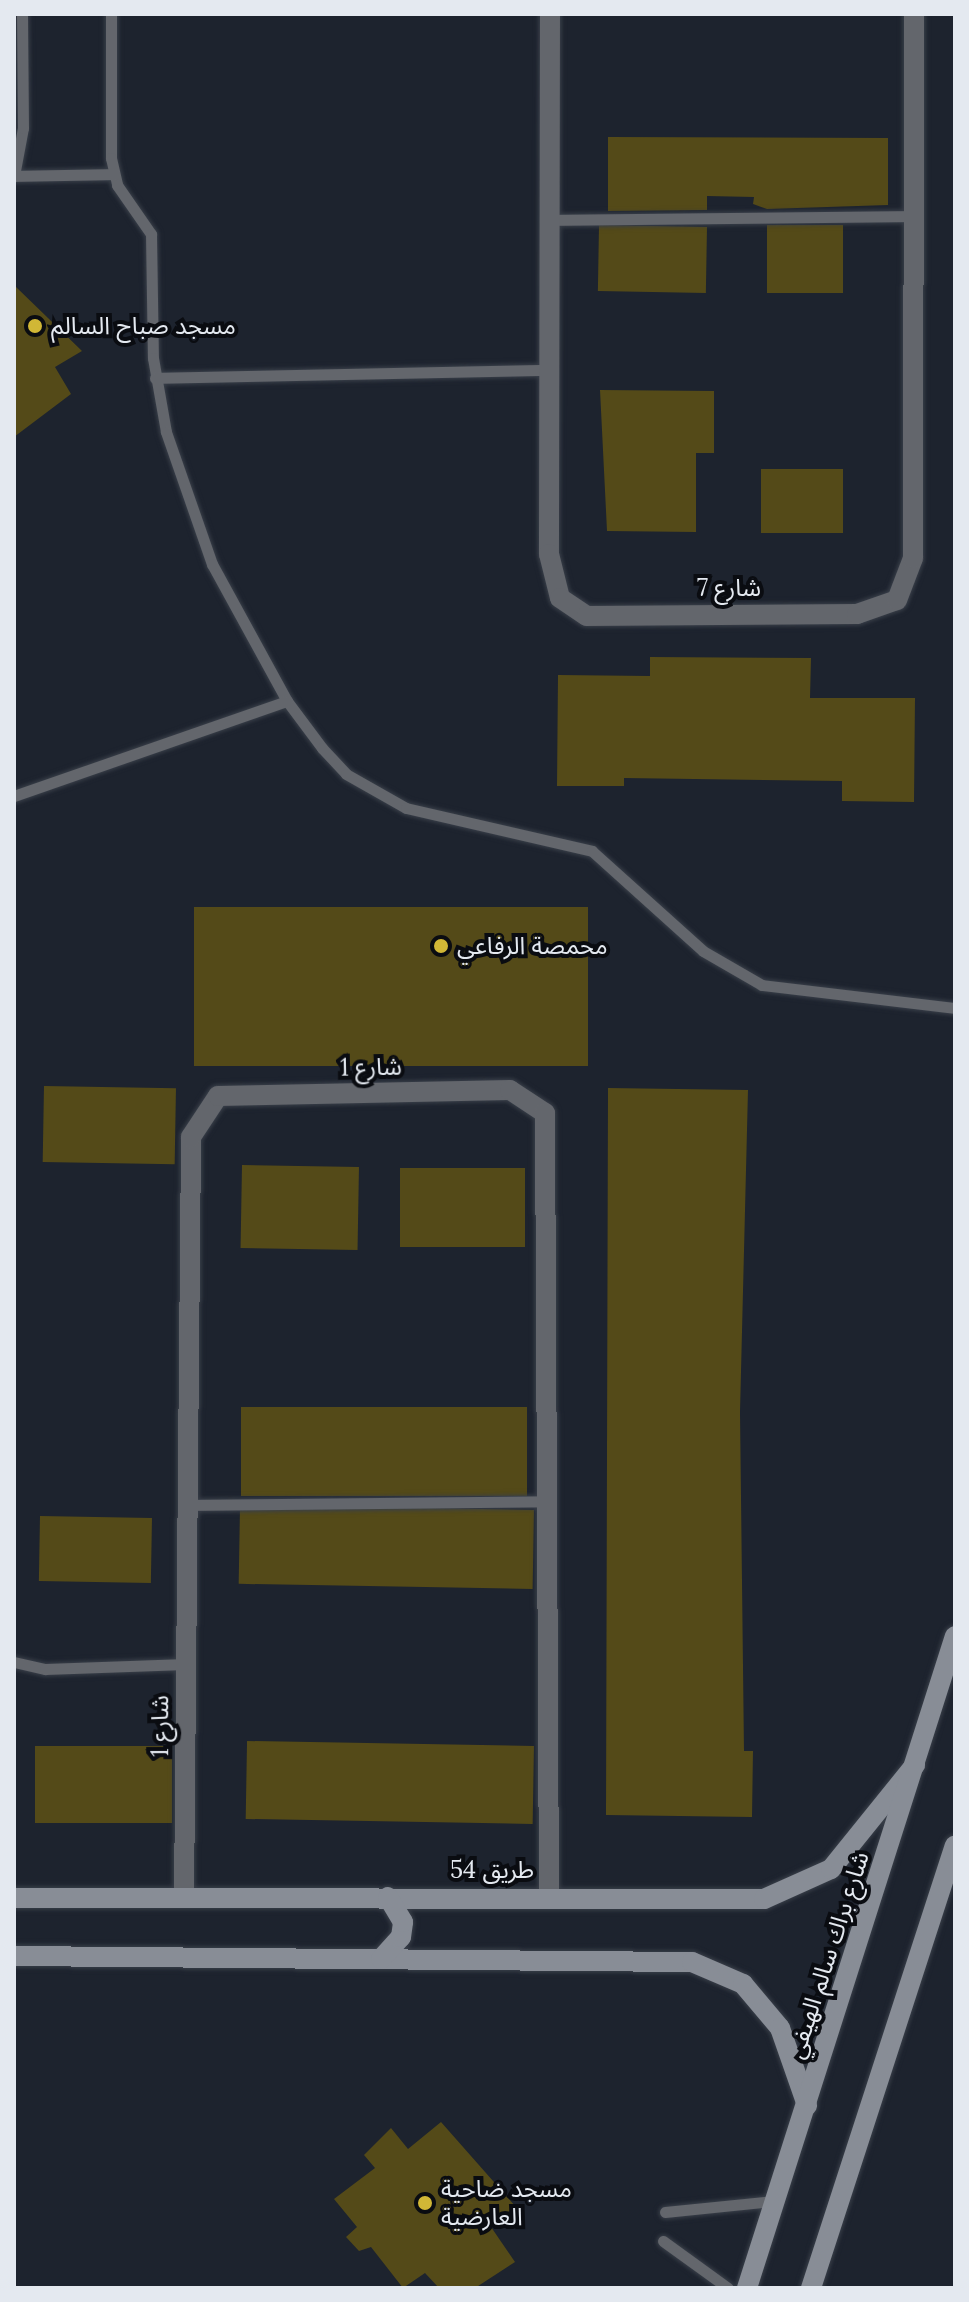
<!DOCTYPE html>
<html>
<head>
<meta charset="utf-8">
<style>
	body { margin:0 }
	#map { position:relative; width:969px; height:2302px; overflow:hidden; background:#1d232e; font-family:Lora,"Noto Sans Arabic",serif }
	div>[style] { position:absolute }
	.building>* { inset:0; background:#544a18; transform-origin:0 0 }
	.roads { filter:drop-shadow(0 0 2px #393f49) drop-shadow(0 0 2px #393f49) }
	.lane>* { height:11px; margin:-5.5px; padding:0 5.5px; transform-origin:5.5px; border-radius:5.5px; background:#63666c }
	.street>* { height:20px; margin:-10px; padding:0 10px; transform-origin:10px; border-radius:10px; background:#63666c }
	.secondary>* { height:20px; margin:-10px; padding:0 10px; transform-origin:10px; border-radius:10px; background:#888d96 }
	.dots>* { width:22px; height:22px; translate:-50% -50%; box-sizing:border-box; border:4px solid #0a0c11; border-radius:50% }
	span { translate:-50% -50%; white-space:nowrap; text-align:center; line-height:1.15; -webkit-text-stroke:8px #0a0c11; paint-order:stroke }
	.poi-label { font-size:24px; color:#e4e9f0 }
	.left { translate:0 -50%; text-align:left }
	.street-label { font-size:24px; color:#e4e9f0 }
	.frame { position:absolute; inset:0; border:16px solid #e4e9f0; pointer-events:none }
</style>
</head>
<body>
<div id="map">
	<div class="building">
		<div style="clip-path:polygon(608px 137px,888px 138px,888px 205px,767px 209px,753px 204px,754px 197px,707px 196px,707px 210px,608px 211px)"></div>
		<div style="left:843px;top:225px;width:68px;height:76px;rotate:90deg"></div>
		<div style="left:707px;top:227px;width:66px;height:108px;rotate:91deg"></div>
		<div style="clip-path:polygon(14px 285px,82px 351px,55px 367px,71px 394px,14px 437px)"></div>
		<div style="clip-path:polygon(600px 390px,714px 391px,714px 453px,696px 453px,696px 532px,607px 531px)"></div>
		<div style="left:761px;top:469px;width:82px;height:64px"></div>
		<div style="clip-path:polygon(650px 657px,811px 658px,810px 698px,915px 698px,914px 802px,842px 801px,842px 781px,624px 778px,624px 786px,557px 786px,558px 675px,650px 676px)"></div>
		<div style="left:194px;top:907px;width:394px;height:159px"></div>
		<div style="left:44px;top:1086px;width:132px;height:76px;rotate:1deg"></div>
		<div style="clip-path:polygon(608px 1088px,748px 1090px,740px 1412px,744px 1751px,753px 1751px,752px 1817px,606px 1815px)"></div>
		<div style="left:242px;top:1165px;width:117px;height:83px;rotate:1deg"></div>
		<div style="left:400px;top:1168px;width:125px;height:79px"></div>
		<div style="left:241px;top:1407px;width:286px;height:89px"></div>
		<div style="left:534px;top:1510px;width:79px;height:294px;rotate:91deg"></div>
		<div style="left:40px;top:1516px;width:112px;height:65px;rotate:1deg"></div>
		<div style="left:35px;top:1746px;width:137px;height:77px"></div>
		<div style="left:534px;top:1746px;width:78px;height:287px;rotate:91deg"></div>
		<div style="clip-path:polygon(441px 2122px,516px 2207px,489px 2224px,515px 2262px,475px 2288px,439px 2288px,425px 2273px,403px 2288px,371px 2247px,359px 2251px,346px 2237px,357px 2227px,334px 2199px,375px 2168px,364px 2155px,391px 2128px,408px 2149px)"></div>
	</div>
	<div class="roads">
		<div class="lane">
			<div style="left:111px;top:14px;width:144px;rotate:90deg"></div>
			<div style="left:111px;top:158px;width:28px;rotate:77deg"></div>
			<div style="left:117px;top:185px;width:60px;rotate:55.2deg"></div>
			<div style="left:151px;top:234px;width:124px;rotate:89.1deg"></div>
			<div style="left:153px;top:358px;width:75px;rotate:80deg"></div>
			<div style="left:166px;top:432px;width:140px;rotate:70.8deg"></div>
			<div style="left:212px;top:564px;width:156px;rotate:61.3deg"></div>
			<div style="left:287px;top:701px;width:59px;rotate:53.3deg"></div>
			<div style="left:322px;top:748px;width:35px;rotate:47deg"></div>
			<div style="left:346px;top:774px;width:69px;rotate:29.5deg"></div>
			<div style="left:406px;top:808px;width:191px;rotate:13deg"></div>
			<div style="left:592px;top:851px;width:149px;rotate:42deg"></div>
			<div style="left:703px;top:951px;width:68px;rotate:30deg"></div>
			<div style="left:762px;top:985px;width:194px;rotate:6.8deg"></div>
			<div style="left:14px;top:176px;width:49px;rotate:-79.4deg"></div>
			<div style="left:23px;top:128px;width:114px;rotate:-90.5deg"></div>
			<div style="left:14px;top:176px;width:100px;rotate:-1.1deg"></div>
			<div style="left:547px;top:220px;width:366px;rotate:-0.6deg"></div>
			<div style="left:155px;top:378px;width:391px;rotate:-1.2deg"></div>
			<div style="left:14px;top:796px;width:289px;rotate:-19.2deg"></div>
			<div style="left:188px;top:1505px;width:359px;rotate:-0.6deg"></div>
			<div style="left:14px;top:1662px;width:32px;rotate:13deg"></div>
			<div style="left:45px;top:1669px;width:141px;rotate:-2deg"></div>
			<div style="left:665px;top:2212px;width:110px;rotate:-5.8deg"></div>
			<div style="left:663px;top:2241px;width:80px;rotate:35.9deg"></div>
		</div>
		<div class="street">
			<div style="left:550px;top:14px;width:540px;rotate:90.11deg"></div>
			<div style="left:549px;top:554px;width:45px;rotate:76deg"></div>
			<div style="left:560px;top:598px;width:32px;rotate:34deg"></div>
			<div style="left:587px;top:616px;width:270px;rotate:-0.4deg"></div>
			<div style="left:857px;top:614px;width:42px;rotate:-19.3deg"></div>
			<div style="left:897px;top:600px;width:45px;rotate:-69.1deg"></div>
			<div style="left:913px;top:558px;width:544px;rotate:-89.89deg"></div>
			<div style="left:184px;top:1898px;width:761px;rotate:-89.47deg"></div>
			<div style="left:191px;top:1137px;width:49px;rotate:-56.6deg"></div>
			<div style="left:218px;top:1096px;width:292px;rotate:-1.2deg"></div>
			<div style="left:510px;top:1090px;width:42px;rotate:33.3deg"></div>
			<div style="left:545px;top:1113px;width:783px;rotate:89.71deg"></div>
		</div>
		<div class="secondary">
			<div style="left:14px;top:1898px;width:750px;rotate:0.08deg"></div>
			<div style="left:764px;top:1899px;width:73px;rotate:-24.1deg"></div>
			<div style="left:831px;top:1869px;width:134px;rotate:-51.1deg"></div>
			<div style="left:14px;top:1956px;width:678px;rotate:0.51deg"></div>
			<div style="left:692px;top:1962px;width:56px;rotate:23.3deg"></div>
			<div style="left:743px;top:1984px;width:57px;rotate:49.9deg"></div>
			<div style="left:780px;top:2028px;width:82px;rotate:70.7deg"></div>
			<div style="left:381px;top:1959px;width:30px;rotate:-48deg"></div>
			<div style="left:401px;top:1937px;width:15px;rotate:-82deg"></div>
			<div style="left:403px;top:1922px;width:29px;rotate:-121deg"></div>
			<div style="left:747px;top:2288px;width:684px;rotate:-72.31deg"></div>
			<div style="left:811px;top:2288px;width:465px;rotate:-72deg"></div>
		</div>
	</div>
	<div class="dots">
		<div style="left:35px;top:326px;background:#d1b736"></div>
		<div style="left:441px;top:946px;background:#d1b736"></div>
		<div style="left:425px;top:2203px;background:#d1b736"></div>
	</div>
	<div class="poi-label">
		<span class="left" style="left:51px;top:326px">مسجد صباح السالم</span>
		<span class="left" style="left:457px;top:946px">محمصة الرفاعي</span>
		<span class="left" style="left:441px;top:2203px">مسجد ضاحية<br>العارضية</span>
	</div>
	<div class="street-label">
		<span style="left:729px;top:588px">شارع 7</span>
		<span style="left:371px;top:1067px;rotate:-1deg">شارع 1</span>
		<span style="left:160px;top:1726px;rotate:-90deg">شارع 1</span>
		<span style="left:492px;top:1870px">طريق 54</span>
		<span style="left:828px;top:1955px;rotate:-72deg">شارع براك سالم الهيفي</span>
	</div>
	<div class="frame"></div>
</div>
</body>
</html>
